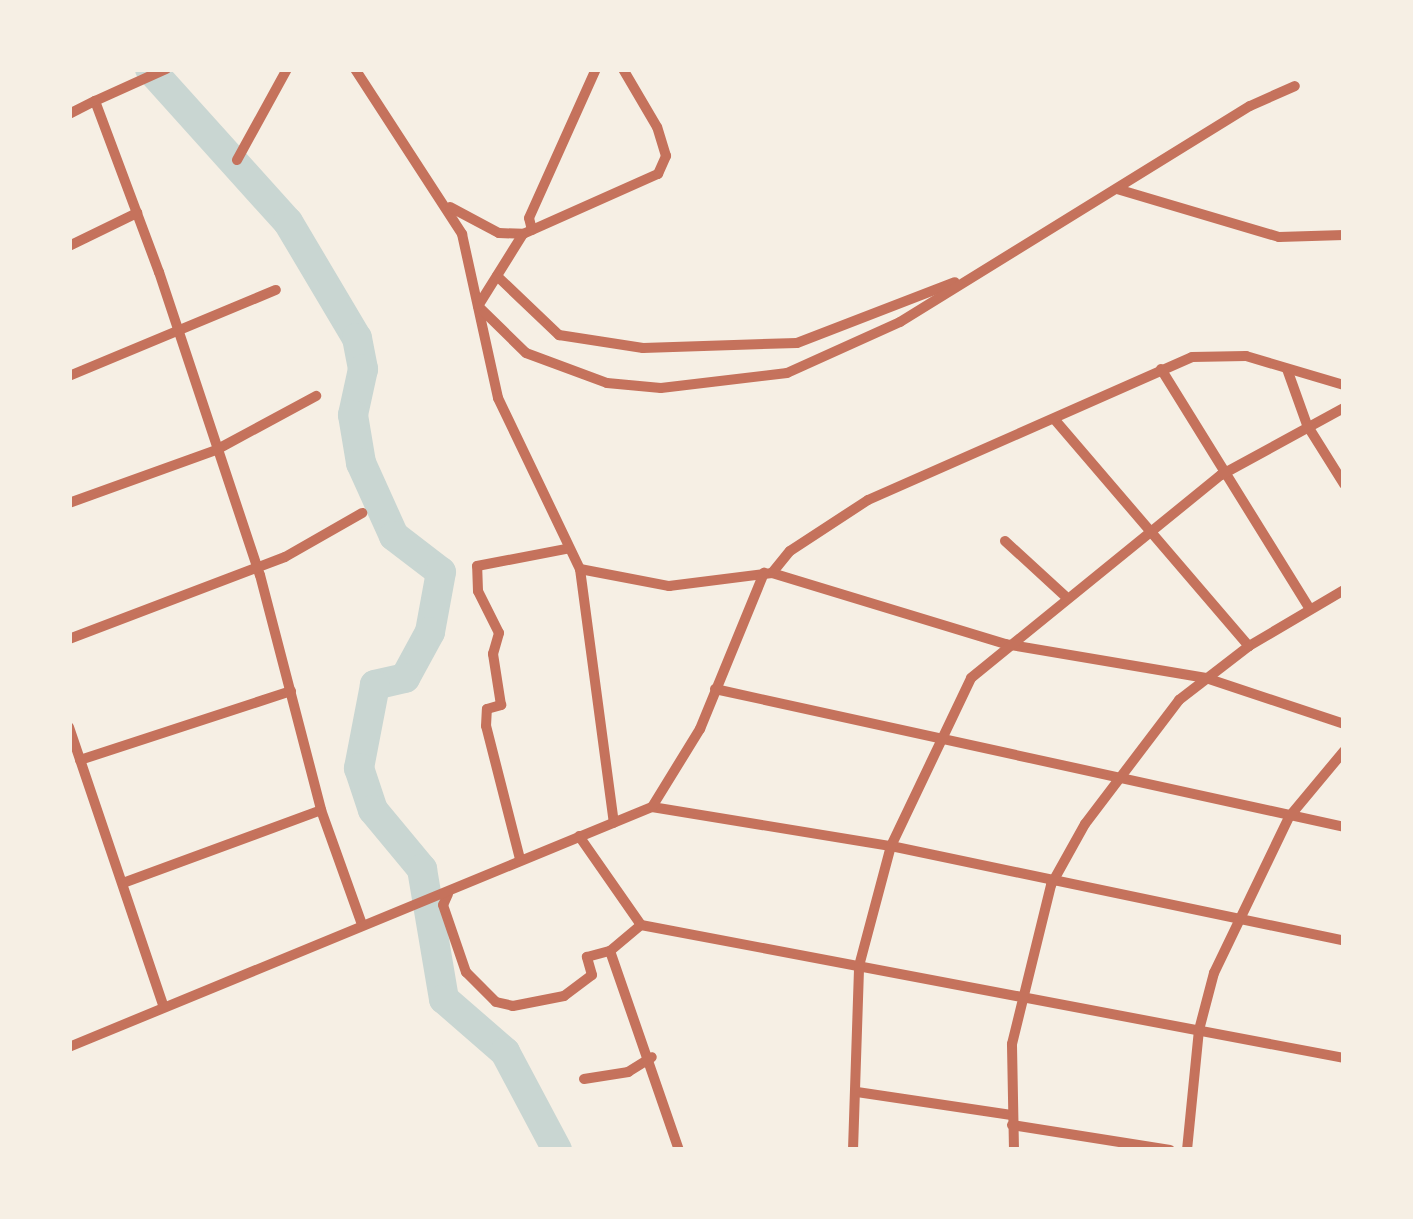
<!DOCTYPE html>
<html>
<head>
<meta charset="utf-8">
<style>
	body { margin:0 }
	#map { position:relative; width:1413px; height:1219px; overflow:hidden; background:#f6efe4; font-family:Mulish,sans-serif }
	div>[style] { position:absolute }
	.river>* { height:30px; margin:-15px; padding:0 15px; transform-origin:15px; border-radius:15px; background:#c9d6d2 }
	.minor>* { height:10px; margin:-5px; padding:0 5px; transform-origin:5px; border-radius:5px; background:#c5725c }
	span { translate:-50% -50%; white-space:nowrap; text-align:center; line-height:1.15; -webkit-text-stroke:9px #f6efe4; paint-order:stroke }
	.frame { position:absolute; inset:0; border:72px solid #f6efe4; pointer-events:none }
</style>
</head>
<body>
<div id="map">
	<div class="river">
		<div style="left:150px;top:69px;width:206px;rotate:48deg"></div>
		<div style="left:288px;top:222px;width:135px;rotate:59.3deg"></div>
		<div style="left:357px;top:338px;width:32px;rotate:79deg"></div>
		<div style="left:363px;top:369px;width:47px;rotate:102.3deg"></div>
		<div style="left:353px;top:415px;width:49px;rotate:80.5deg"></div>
		<div style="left:361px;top:463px;width:80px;rotate:65.7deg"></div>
		<div style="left:394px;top:536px;width:59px;rotate:37.5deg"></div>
		<div style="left:441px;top:572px;width:61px;rotate:100.4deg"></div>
		<div style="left:430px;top:632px;width:52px;rotate:118.5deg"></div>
		<div style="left:405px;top:678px;width:31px;rotate:167deg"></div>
		<div style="left:375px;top:685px;width:85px;rotate:100.9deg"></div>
		<div style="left:359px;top:768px;width:44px;rotate:71.6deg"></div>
		<div style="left:373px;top:810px;width:77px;rotate:50.3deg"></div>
		<div style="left:422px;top:869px;width:132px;rotate:80.4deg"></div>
		<div style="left:444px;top:999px;width:81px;rotate:41deg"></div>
		<div style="left:505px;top:1052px;width:111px;rotate:62deg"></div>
	</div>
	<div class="minor">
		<div style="left:355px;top:69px;width:197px;rotate:57deg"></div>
		<div style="left:462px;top:234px;width:168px;rotate:77.6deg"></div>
		<div style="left:498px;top:398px;width:190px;rotate:64.4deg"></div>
		<div style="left:580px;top:569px;width:256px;rotate:82.4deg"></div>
		<div style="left:95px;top:101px;width:78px;rotate:-24.3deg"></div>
		<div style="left:69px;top:114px;width:29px;rotate:-27deg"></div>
		<div style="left:95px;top:101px;width:183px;rotate:69.5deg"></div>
		<div style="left:159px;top:272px;width:319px;rotate:71.6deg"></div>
		<div style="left:260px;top:575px;width:243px;rotate:75.4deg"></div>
		<div style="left:321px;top:810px;width:119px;rotate:70.3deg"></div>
		<div style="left:237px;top:160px;width:104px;rotate:-61.2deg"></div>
		<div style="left:1117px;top:189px;width:169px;rotate:16.5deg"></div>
		<div style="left:1279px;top:237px;width:65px;rotate:-1.8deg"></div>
		<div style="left:450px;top:207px;width:55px;rotate:28deg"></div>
		<div style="left:499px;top:233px;width:24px;rotate:2deg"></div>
		<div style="left:523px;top:234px;width:148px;rotate:-24deg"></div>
		<div style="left:658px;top:174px;width:20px;rotate:-66deg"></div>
		<div style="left:666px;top:156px;width:30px;rotate:-107deg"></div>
		<div style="left:657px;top:127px;width:67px;rotate:-120.4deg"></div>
		<div style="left:532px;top:230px;width:12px;rotate:-104deg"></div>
		<div style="left:529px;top:218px;width:163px;rotate:-65.8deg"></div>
		<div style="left:69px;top:246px;width:76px;rotate:-25.9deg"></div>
		<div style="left:497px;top:276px;width:86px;rotate:43.6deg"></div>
		<div style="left:559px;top:335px;width:85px;rotate:8.8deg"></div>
		<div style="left:643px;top:348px;width:154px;rotate:-1.9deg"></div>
		<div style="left:797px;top:343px;width:169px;rotate:-21.1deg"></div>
		<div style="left:478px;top:306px;width:67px;rotate:44.4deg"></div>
		<div style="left:526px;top:353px;width:86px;rotate:20.3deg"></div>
		<div style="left:607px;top:383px;width:54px;rotate:5.3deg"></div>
		<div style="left:661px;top:388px;width:127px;rotate:-6.8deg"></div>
		<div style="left:787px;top:373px;width:124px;rotate:-24.3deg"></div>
		<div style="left:900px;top:322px;width:411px;rotate:-31.7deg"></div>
		<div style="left:1250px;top:106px;width:49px;rotate:-24deg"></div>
		<div style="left:478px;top:306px;width:85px;rotate:-58deg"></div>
		<div style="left:1161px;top:369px;width:282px;rotate:58.2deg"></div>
		<div style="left:1287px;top:369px;width:59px;rotate:70.3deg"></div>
		<div style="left:1307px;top:425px;width:70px;rotate:57.9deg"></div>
		<div style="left:69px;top:376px;width:224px;rotate:-22.6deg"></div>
		<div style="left:1055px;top:420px;width:298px;rotate:49.4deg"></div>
		<div style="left:69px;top:503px;width:156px;rotate:-19.8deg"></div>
		<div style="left:216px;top:450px;width:114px;rotate:-28.4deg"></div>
		<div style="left:1005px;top:541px;width:81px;rotate:42.5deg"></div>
		<div style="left:580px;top:569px;width:91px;rotate:10.8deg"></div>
		<div style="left:669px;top:586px;width:104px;rotate:-7.2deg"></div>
		<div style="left:772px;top:573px;width:244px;rotate:16.9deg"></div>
		<div style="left:1005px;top:644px;width:204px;rotate:9.6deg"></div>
		<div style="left:1206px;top:678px;width:145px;rotate:18.4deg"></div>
		<div style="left:772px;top:573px;width:28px;rotate:-51deg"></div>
		<div style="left:790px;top:551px;width:93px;rotate:-33.2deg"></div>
		<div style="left:868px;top:500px;width:354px;rotate:-23.8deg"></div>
		<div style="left:1192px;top:357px;width:54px;rotate:-1.1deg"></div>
		<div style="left:1246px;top:356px;width:102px;rotate:16.5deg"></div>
		<div style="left:69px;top:639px;width:231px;rotate:-20.8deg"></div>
		<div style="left:285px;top:557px;width:89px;rotate:-29.7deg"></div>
		<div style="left:715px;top:689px;width:644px;rotate:12.37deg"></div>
		<div style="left:69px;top:727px;width:293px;rotate:71.3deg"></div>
		<div style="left:80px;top:760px;width:222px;rotate:-18.1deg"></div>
		<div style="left:652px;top:807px;width:242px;rotate:9.3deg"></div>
		<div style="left:891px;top:846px;width:463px;rotate:11.8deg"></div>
		<div style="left:579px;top:836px;width:108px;rotate:55.1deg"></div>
		<div style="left:641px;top:925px;width:715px;rotate:10.71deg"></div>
		<div style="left:520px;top:859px;width:137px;rotate:-104.3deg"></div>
		<div style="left:486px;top:726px;width:17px;rotate:-87deg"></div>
		<div style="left:487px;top:709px;width:15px;rotate:-16deg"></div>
		<div style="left:501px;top:705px;width:52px;rotate:-98.9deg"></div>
		<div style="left:493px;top:654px;width:22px;rotate:-74deg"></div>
		<div style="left:499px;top:633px;width:47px;rotate:-116.6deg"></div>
		<div style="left:478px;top:591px;width:25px;rotate:-92deg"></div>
		<div style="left:477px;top:566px;width:91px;rotate:-10.8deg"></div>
		<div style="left:123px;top:883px;width:211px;rotate:-20.2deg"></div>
		<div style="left:448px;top:894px;width:12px;rotate:114deg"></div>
		<div style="left:443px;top:905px;width:71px;rotate:71.1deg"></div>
		<div style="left:466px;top:972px;width:42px;rotate:45deg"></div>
		<div style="left:496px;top:1002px;width:17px;rotate:13deg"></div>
		<div style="left:513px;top:1006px;width:52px;rotate:-11.1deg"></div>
		<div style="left:564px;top:996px;width:35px;rotate:-37deg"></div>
		<div style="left:592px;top:975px;width:19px;rotate:-106deg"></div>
		<div style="left:587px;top:957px;width:24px;rotate:-15deg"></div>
		<div style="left:610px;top:951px;width:40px;rotate:-40deg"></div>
		<div style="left:610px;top:951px;width:211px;rotate:70.9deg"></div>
		<div style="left:69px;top:1047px;width:630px;rotate:-22.38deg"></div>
		<div style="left:652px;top:807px;width:92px;rotate:-58.4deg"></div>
		<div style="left:700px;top:729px;width:169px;rotate:-67.7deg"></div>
		<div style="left:584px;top:1079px;width:45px;rotate:-9deg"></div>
		<div style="left:628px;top:1072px;width:28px;rotate:-32deg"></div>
		<div style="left:857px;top:1092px;width:156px;rotate:8.5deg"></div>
		<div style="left:1012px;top:1125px;width:160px;rotate:9deg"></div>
		<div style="left:853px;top:1150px;width:184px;rotate:-88.1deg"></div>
		<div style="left:859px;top:966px;width:124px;rotate:-75.1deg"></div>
		<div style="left:891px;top:846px;width:186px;rotate:-64.5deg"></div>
		<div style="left:971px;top:678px;width:322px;rotate:-39.1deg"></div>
		<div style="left:1221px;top:475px;width:140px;rotate:-28.6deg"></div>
		<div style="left:1014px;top:1150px;width:106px;rotate:-91.1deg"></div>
		<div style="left:1012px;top:1044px;width:164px;rotate:-76.2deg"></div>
		<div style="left:1051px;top:885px;width:70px;rotate:-60.9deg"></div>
		<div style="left:1085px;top:824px;width:156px;rotate:-52.8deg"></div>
		<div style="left:1179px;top:700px;width:88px;rotate:-37.6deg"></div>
		<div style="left:1249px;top:646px;width:110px;rotate:-30.5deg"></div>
		<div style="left:1187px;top:1150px;width:121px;rotate:-84.3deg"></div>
		<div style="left:1199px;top:1030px;width:59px;rotate:-75.3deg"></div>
		<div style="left:1214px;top:973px;width:173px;rotate:-64.3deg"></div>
		<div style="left:1289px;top:817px;width:86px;rotate:-50.2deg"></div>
	</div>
	<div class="frame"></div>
</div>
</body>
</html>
